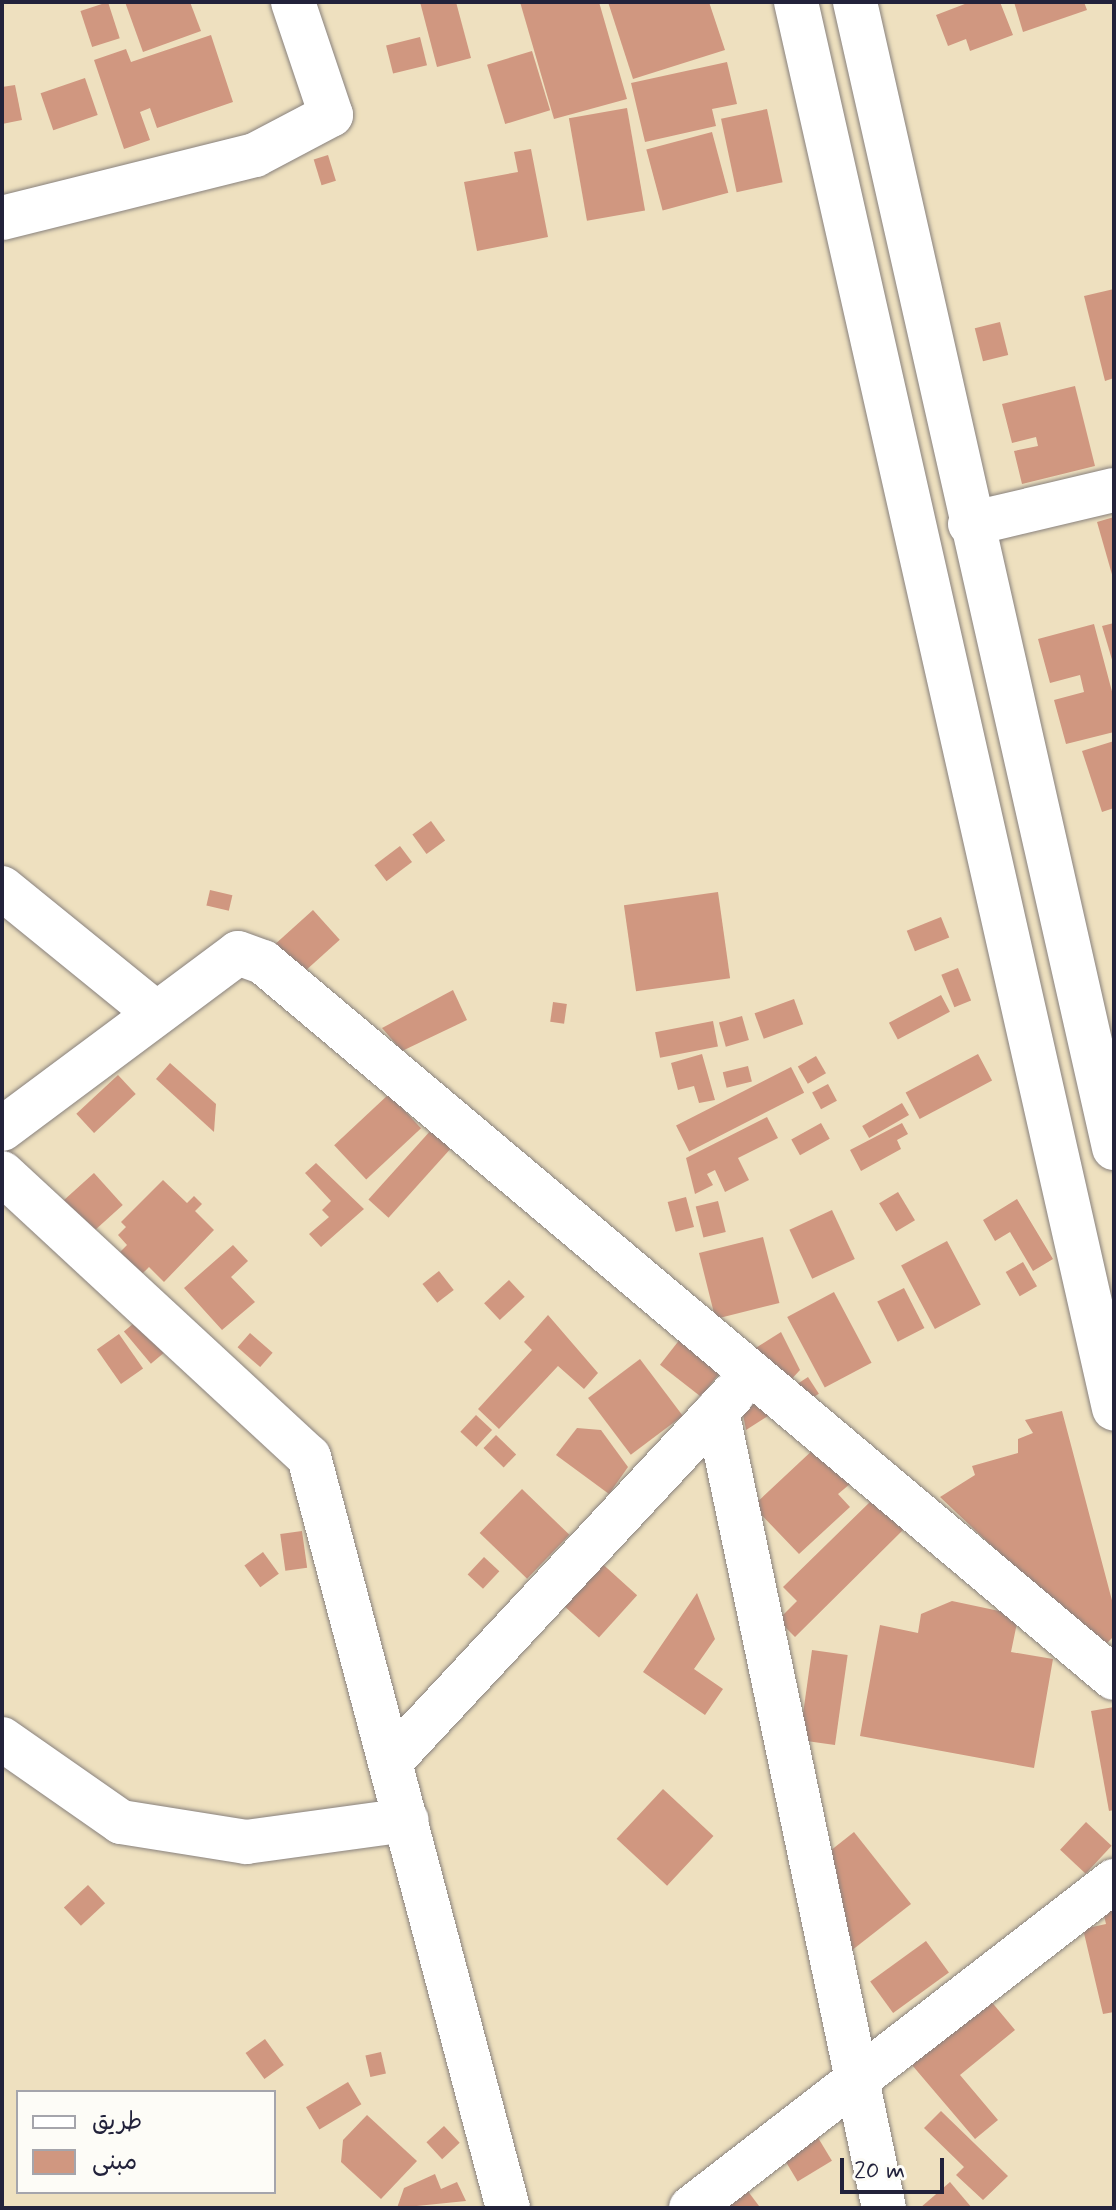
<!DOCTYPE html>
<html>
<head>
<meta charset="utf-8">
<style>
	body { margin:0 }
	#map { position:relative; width:1116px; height:2210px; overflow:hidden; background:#eee0bf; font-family:Mynerve,"Playpen Sans Arabic",sans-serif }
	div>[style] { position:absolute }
	.building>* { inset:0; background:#d09780; transform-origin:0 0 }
	.roads { filter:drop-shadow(0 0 2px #88817d) drop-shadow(0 0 2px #88817d) }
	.minor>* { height:44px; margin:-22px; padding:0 22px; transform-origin:22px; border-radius:22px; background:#fff }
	span { translate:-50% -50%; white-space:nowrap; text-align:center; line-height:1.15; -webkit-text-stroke:6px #fdfcf7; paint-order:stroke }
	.frame { position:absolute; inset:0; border:4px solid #22223b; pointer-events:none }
	.legend { position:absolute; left:16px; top:2090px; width:260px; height:104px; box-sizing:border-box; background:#fdfcf7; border:2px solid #a5a5ac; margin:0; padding:10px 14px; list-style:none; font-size:24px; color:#22223b }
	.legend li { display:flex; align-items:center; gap:16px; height:40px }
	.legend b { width:40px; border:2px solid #a5a5ac }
	.scale { position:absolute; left:840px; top:2158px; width:104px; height:36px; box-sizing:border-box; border:4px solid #22223b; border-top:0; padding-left:10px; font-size:24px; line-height:28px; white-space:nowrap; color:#22223b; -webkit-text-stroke:6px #fdfcf7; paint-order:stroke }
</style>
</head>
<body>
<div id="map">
	<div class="building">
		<div style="left:108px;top:2px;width:38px;height:29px;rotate:72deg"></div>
		<div style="clip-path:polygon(125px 2px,190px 2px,201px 31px,143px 52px)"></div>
		<div style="clip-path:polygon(420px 2px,456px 2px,471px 58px,437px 67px)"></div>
		<div style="clip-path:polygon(520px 2px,599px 2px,627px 99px,554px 119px)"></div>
		<div style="clip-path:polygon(608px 2px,709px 2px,725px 50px,633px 79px)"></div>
		<div style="clip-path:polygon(970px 2px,1000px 2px,1013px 35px,970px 51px,966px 39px,948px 46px,936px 15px)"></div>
		<div style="clip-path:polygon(1014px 2px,1084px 2px,1087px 10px,1023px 32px)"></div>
		<div style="clip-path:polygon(211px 35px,233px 102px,157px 128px,150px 108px,140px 112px,150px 140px,124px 149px,94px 60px,126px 49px,131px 62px)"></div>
		<div style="left:420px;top:37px;width:29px;height:35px;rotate:76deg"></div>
		<div style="left:532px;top:51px;width:62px;height:47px;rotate:73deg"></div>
		<div style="clip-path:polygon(727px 62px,737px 104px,712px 109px,716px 126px,645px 142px,631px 83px)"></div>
		<div style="left:85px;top:78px;width:39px;height:47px;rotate:71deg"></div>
		<div style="clip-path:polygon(15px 85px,22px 120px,2px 124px,2px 87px)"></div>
		<div style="left:627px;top:108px;width:104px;height:59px;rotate:80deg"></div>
		<div style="left:767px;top:109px;width:75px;height:47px;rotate:78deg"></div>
		<div style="left:712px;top:132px;width:63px;height:68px;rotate:75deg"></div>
		<div style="clip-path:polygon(531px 149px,548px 237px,477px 251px,464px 182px,518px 172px,514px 152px)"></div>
		<div style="left:328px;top:155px;width:27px;height:15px;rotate:73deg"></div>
		<div style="clip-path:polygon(1114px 289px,1114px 378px,1105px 381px,1084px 296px)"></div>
		<div style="left:1000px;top:322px;width:34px;height:26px;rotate:76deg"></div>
		<div style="clip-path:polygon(1075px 386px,1095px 466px,1022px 484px,1014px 451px,1038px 446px,1036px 437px,1012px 443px,1002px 404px)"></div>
		<div style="clip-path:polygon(1114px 517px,1114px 578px,1113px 578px,1097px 522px)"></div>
		<div style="clip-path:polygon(1114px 623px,1114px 663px,1113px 663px,1102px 626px)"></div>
		<div style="clip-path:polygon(1094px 624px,1114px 699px,1114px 732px,1066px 744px,1054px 700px,1084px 692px,1080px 675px,1050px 683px,1038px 639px)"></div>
		<div style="clip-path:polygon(1114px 741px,1114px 808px,1102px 812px,1082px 751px)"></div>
		<div style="left:431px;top:821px;width:24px;height:23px;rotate:54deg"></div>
		<div style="left:400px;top:846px;width:20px;height:32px;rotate:53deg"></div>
		<div style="left:210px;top:890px;width:23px;height:16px;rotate:13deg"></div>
		<div style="left:718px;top:892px;width:87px;height:95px;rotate:82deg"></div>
		<div style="left:313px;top:910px;width:40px;height:50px;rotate:48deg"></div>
		<div style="left:941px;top:917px;width:22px;height:37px;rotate:68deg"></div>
		<div style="left:958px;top:968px;width:35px;height:18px;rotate:68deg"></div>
		<div style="clip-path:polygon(453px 990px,467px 1020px,402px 1051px,382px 1028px)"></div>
		<div style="left:941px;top:995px;width:19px;height:59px;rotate:62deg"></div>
		<div style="left:794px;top:999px;width:27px;height:42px;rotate:70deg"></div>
		<div style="left:553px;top:1002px;width:14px;height:20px;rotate:8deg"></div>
		<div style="left:742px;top:1016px;width:25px;height:24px;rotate:74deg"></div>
		<div style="left:713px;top:1021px;width:26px;height:59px;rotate:79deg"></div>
		<div style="clip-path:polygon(702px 1054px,715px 1100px,699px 1103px,694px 1086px,678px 1090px,671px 1063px)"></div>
		<div style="left:978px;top:1054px;width:30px;height:82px;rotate:62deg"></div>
		<div style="left:816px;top:1056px;width:20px;height:21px;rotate:60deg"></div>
		<div style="clip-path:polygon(170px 1063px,216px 1104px,214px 1132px,156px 1079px)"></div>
		<div style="left:748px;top:1066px;width:16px;height:26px;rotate:76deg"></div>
		<div style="left:791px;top:1067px;width:29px;height:129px;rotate:63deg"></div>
		<div style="left:118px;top:1075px;width:26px;height:57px;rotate:47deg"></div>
		<div style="left:828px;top:1084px;width:19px;height:18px;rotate:62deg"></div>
		<div style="left:389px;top:1094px;width:47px;height:75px;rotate:47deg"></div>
		<div style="left:902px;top:1103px;width:14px;height:46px;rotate:60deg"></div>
		<div style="clip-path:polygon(767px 1117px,778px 1138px,738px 1158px,749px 1180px,725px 1192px,715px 1170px,707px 1174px,713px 1185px,695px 1194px,686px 1158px)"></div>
		<div style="left:821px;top:1123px;width:18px;height:34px;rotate:61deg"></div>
		<div style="clip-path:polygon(902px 1123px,908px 1134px,897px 1140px,901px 1149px,861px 1171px,850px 1150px)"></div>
		<div style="left:432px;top:1129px;width:27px;height:95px;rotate:42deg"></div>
		<div style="clip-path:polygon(316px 1163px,364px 1209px,321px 1247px,309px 1234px,329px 1217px,322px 1210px,331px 1201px,305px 1173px)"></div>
		<div style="left:94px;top:1173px;width:43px;height:44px;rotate:48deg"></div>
		<div style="clip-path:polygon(163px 1180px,187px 1203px,194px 1196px,202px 1204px,195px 1211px,214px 1230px,164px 1282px,149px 1267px,142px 1274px,120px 1252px,127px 1245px,118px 1235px,126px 1227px,121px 1222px)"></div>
		<div style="left:898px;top:1192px;width:33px;height:22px;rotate:59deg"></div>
		<div style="left:686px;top:1197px;width:31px;height:19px;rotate:75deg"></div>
		<div style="clip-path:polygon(1017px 1199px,1053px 1259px,1033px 1271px,1010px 1232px,995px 1241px,983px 1220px)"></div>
		<div style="left:718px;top:1201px;width:32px;height:23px;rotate:76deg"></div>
		<div style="left:832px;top:1210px;width:54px;height:47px;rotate:65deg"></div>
		<div style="left:763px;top:1237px;width:68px;height:66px;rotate:76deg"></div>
		<div style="left:947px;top:1241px;width:72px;height:52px;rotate:62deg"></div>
		<div style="clip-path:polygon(233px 1245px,248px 1261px,231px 1277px,255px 1302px,222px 1330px,184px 1288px)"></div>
		<div style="left:1023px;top:1262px;width:28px;height:20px;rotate:60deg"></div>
		<div style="left:439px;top:1271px;width:24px;height:21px;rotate:52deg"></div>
		<div style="left:509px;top:1280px;width:23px;height:34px;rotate:47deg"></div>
		<div style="left:904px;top:1288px;width:45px;height:30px;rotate:63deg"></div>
		<div style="left:834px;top:1292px;width:80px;height:53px;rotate:62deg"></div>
		<div style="clip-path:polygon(548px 1315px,598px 1373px,584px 1389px,558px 1366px,499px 1429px,478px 1409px,532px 1350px,524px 1342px)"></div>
		<div style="left:140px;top:1318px;width:42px;height:21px;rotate:50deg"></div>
		<div style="clip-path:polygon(781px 1332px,800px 1370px,788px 1383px,754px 1349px)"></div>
		<div style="left:250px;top:1333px;width:30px;height:19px;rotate:41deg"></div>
		<div style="left:119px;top:1334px;width:42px;height:27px;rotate:55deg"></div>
		<div style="left:684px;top:1334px;width:52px;height:39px;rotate:38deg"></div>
		<div style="left:640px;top:1359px;width:71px;height:65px;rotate:53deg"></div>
		<div style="left:808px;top:1377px;width:20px;height:22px;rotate:57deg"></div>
		<div style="clip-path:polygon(754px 1395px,768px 1416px,746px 1430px,741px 1404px)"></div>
		<div style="clip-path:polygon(1062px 1411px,1114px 1608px,1114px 1636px,1101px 1649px,940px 1497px,975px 1475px,972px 1466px,1018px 1453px,1018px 1439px,1033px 1433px,1025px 1420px)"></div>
		<div style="left:476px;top:1415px;width:22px;height:23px;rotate:43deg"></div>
		<div style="clip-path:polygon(577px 1428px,601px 1430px,628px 1467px,609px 1494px,556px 1455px)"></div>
		<div style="left:496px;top:1435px;width:28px;height:18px;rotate:44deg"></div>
		<div style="clip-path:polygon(816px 1447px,850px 1484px,838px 1494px,850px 1507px,799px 1554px,753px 1506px)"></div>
		<div style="left:522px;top:1489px;width:66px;height:61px;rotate:44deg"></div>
		<div style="clip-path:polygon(873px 1499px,904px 1529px,795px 1637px,778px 1620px,797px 1601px,783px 1587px)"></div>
		<div style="left:302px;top:1531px;width:37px;height:22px;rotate:82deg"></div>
		<div style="left:263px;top:1552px;width:27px;height:23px;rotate:54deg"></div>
		<div style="left:484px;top:1557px;width:21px;height:24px;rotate:43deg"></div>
		<div style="left:597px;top:1559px;width:54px;height:57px;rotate:42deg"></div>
		<div style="clip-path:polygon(697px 1593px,715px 1639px,694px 1669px,723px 1689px,705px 1715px,643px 1672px)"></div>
		<div style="clip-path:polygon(952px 1601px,1004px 1612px,1017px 1623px,1011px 1652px,1053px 1659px,1034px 1768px,860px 1736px,880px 1625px,918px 1633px,921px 1614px)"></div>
		<div style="left:812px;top:1650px;width:36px;height:91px;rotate:8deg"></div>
		<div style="clip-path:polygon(1114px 1707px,1114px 1810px,1109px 1811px,1091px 1711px)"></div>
		<div style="left:663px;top:1789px;width:69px;height:68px;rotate:43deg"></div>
		<div style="left:1086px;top:1822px;width:35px;height:38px;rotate:43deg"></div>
		<div style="clip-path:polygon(854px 1832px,911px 1904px,851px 1951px,830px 1851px)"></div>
		<div style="left:88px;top:1885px;width:25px;height:33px;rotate:47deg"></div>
		<div style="clip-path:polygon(1114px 1899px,1114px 2012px,1103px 2014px,1083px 1929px,1106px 1924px,1101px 1903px)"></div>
		<div style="left:926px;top:1941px;width:39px;height:69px;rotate:54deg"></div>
		<div style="clip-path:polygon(990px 2000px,1015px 2030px,960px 2075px,998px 2120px,975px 2139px,912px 2065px)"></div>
		<div style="left:265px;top:2039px;width:32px;height:24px;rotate:54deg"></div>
		<div style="left:381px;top:2052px;width:22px;height:16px;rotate:77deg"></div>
		<div style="left:348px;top:2082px;width:26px;height:49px;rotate:59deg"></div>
		<div style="clip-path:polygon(941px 2111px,1008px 2176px,983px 2200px,956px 2175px,964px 2167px,924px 2128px)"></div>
		<div style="clip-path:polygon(367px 2115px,417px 2161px,381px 2199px,341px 2162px,343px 2140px)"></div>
		<div style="left:444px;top:2126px;width:23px;height:24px;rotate:47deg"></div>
		<div style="left:817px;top:2136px;width:29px;height:40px;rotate:59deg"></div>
		<div style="clip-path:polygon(435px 2174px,441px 2189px,457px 2182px,466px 2201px,397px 2208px,404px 2188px)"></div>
		<div style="clip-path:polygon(950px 2182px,972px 2208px,920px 2208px)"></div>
		<div style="clip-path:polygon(744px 2186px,759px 2206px,716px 2208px)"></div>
	</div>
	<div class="roads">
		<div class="minor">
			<div style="left:796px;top:2px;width:1442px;rotate:77.26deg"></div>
			<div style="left:855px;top:2px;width:1175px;rotate:77.26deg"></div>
			<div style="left:2px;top:218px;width:261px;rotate:-14deg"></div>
			<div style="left:255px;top:155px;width:86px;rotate:-27.8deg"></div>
			<div style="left:331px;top:115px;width:119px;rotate:-108.6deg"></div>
			<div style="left:970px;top:524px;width:148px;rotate:-13.3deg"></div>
			<div style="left:2px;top:888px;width:198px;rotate:39.1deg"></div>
			<div style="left:2px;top:1129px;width:294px;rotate:-36.7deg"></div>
			<div style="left:238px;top:953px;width:27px;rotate:20deg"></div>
			<div style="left:263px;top:962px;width:1112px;rotate:40.08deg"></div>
			<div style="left:2px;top:1173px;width:418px;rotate:42.8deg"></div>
			<div style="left:309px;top:1457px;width:777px;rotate:75.16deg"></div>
			<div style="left:717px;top:1411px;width:814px;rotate:78.17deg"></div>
			<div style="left:2px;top:1739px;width:145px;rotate:34.9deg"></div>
			<div style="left:121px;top:1822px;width:127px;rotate:9.1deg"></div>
			<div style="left:246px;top:1842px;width:162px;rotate:-7.8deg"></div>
			<div style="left:391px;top:1761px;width:502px;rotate:-47.02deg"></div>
			<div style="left:691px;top:2208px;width:535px;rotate:-37.71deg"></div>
		</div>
	</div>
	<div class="frame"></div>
	<ul class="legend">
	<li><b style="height:10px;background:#fff"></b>طريق</li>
	<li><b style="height:22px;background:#d09780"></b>مبنى</li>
	</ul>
	<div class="scale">20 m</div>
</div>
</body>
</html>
